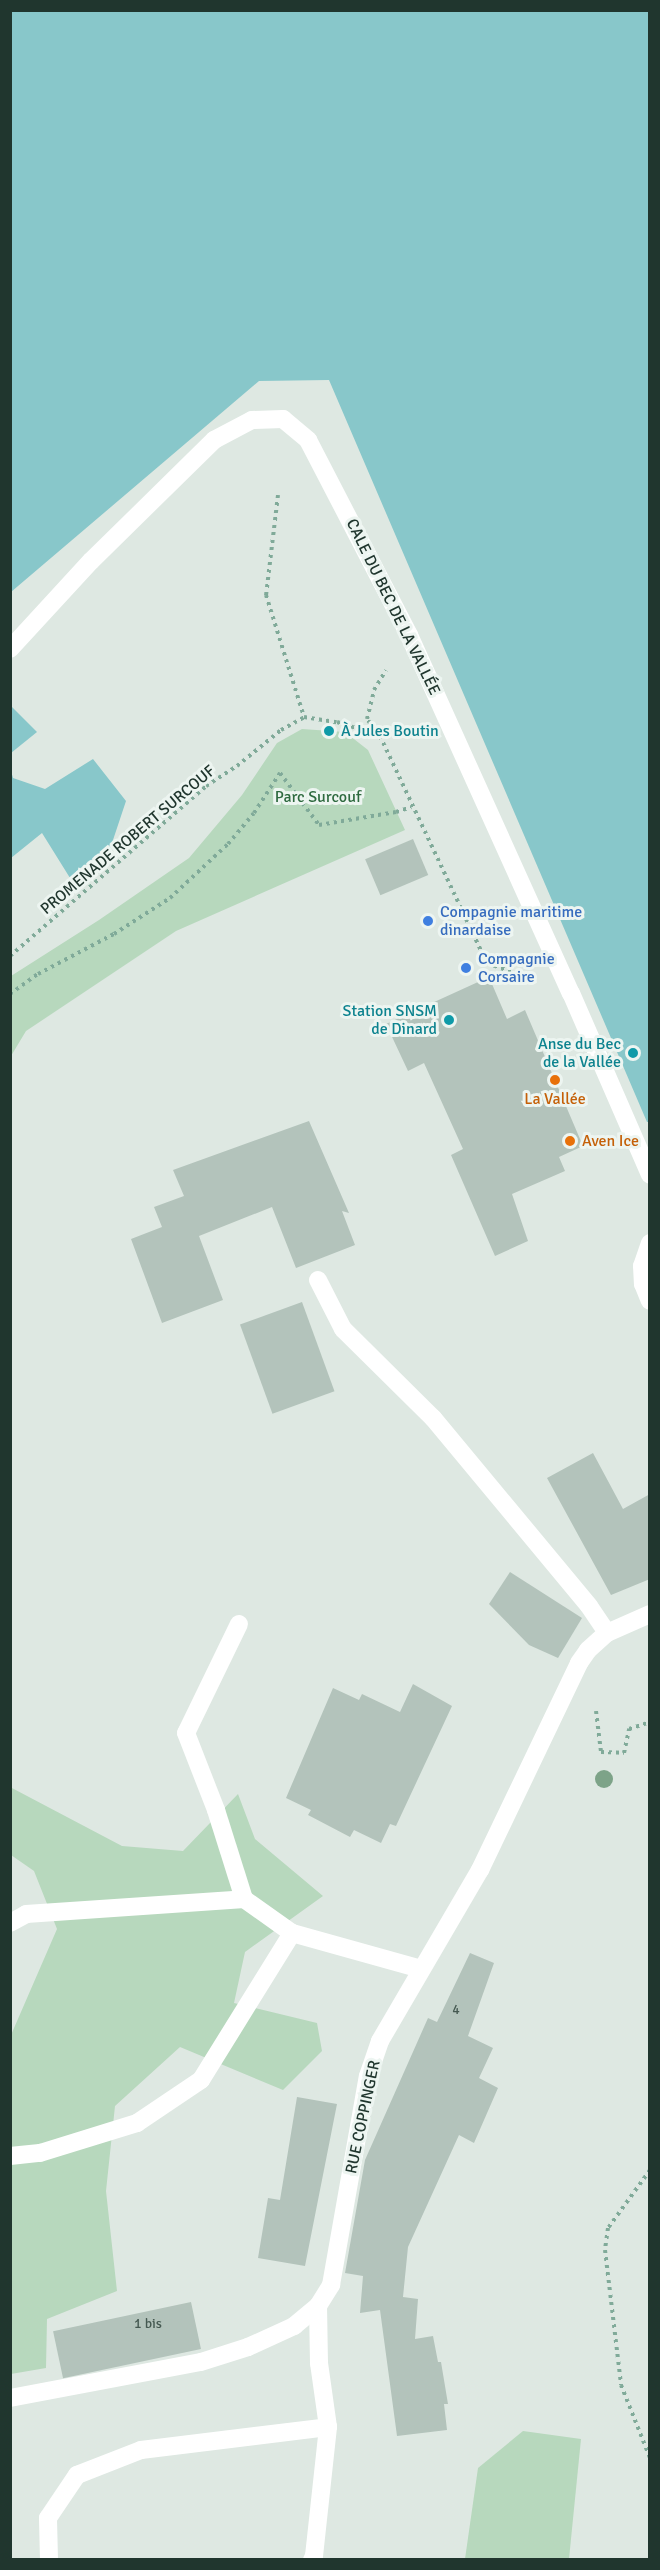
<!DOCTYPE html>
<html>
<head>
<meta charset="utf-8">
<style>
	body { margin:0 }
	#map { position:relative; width:660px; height:2570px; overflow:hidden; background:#dee8e2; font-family:Signika,sans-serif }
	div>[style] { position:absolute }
	.green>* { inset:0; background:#b7d8bd }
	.water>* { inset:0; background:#88c7ca }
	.building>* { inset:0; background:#b3c3bb; transform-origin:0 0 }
	.path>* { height:4px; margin-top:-2px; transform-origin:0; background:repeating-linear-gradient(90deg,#80aa99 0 3px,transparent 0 7.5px) }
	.service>* { height:18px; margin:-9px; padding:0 9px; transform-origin:9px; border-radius:9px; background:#fff }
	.minor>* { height:18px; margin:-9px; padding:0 9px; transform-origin:9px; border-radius:9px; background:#fff }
	.trees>* { width:18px; height:18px; margin:-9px; border-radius:50%; background:#7da388 }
	.dots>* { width:16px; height:16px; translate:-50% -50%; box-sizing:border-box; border:3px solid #edf5f1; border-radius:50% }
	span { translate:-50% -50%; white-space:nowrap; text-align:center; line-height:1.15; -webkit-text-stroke:6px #edf5f1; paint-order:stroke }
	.number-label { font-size:14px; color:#455951 }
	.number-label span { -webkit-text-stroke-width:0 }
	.street-label { font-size:16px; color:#20362e }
	.culture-label { font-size:16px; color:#0d838f }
	.left { translate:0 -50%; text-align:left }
	.right { translate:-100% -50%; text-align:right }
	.park-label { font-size:16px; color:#2e6a3f }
	.shop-label { font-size:16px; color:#366cbe }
	.food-label { font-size:16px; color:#c56008 }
	.frame { position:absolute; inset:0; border:12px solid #20362e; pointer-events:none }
</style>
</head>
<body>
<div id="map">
	<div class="green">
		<div style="clip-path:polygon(302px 729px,345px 732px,368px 750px,405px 830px,176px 931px,26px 1031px,11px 1056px,11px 976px,99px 920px,189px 858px,242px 795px,277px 743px)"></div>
		<div style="clip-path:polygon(10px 1787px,122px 1846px,183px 1851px,238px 1794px,255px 1839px,323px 1896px,245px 1952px,234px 2003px,317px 2023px,322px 2051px,283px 2090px,180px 2047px,115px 2106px,106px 2191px,117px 2291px,47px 2319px,46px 2368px,11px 2374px,11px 2035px,57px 1929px,34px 1871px,11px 1855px)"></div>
		<div style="clip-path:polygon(523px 2431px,581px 2439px,569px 2559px,465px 2559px,478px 2468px)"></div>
	</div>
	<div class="water">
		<div style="clip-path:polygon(11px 10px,649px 11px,649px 1122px,647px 1122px,329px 380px,259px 381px,11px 592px)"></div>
		<div style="clip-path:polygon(11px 706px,37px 732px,11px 753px,10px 753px)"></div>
		<div style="clip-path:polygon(93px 759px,126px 801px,107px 858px,75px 886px,42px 833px,11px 858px,11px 771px,13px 778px,45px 789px)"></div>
	</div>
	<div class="building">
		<div style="left:413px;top:839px;width:39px;height:52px;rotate:67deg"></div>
		<div style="clip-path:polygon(489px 977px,507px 1019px,525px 1010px,583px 1146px,559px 1157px,565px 1171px,512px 1194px,528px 1241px,495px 1256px,451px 1155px,463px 1149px,424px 1063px,408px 1071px,386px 1024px)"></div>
		<div style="clip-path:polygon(309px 1121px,349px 1213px,342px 1211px,355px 1245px,296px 1268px,272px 1207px,199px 1236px,223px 1300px,162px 1323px,131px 1239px,162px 1227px,154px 1207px,184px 1196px,173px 1170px)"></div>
		<div style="left:302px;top:1302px;width:95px;height:66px;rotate:70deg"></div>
		<div style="clip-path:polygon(593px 1453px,623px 1509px,650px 1494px,650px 1579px,611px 1595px,547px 1478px)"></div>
		<div style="clip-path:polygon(510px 1572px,582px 1618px,558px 1658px,529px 1645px,489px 1604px)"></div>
		<div style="clip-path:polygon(413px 1684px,452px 1706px,396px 1826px,390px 1824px,381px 1843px,354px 1830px,350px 1837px,308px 1815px,311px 1810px,286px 1798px,333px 1688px,359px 1700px,362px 1694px,400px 1712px)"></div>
		<div style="clip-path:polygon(470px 1953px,494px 1963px,468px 2036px,493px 2048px,479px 2078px,498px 2088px,474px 2143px,459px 2135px,408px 2247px,403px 2297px,418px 2299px,415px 2339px,433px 2336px,438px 2362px,441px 2362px,448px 2404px,444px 2404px,447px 2430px,397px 2436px,380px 2310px,360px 2313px,363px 2276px,345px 2273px,365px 2160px,428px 2018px,437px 2022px)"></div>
		<div style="clip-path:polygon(297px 2097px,337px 2104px,305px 2266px,258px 2258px,268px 2198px,280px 2200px)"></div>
		<div style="left:191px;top:2302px;width:48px;height:141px;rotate:78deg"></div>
	</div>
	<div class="path">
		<div style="left:278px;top:495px;width:101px;rotate:96.8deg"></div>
		<div style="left:266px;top:595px;width:128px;rotate:72.7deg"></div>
		<div style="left:379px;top:735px;width:20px;rotate:-127deg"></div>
		<div style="left:367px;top:719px;width:30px;rotate:-76deg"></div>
		<div style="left:374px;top:690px;width:23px;rotate:-59deg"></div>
		<div style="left:10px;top:956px;width:259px;rotate:-40.9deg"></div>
		<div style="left:206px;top:786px;width:37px;rotate:-33deg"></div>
		<div style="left:237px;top:766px;width:57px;rotate:-39.3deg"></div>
		<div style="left:281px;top:730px;width:26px;rotate:-29deg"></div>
		<div style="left:304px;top:717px;width:33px;rotate:9deg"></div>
		<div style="left:337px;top:722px;width:45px;rotate:18deg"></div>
		<div style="left:380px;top:736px;width:251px;rotate:64.8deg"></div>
		<div style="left:487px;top:963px;width:40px;rotate:20.2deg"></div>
		<div style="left:10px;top:994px;width:34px;rotate:-36deg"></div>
		<div style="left:38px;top:974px;width:86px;rotate:-27.8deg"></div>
		<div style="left:114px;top:934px;width:67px;rotate:-32.7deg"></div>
		<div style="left:170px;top:898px;width:79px;rotate:-43deg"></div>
		<div style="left:228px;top:844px;width:40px;rotate:-50deg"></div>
		<div style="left:254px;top:813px;width:48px;rotate:-57deg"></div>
		<div style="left:280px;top:773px;width:65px;rotate:53.1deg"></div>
		<div style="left:319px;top:825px;width:78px;rotate:-9.6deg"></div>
		<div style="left:396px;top:812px;width:16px;rotate:-18deg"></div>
		<div style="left:596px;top:1711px;width:41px;rotate:83deg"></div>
		<div style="left:601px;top:1752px;width:23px;rotate:2deg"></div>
		<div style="left:624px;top:1753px;width:25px;rotate:-78deg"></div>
		<div style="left:629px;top:1729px;width:22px;rotate:-18deg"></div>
		<div style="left:650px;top:2170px;width:72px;rotate:125.9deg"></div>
		<div style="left:608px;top:2228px;width:22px;rotate:98deg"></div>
		<div style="left:605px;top:2250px;width:136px;rotate:83.2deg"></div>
		<div style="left:621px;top:2385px;width:79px;rotate:68.3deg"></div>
	</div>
	<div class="service">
		<div style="left:10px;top:649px;width:120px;rotate:-47.4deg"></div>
		<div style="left:91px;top:561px;width:173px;rotate:-44.5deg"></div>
		<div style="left:214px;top:440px;width:43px;rotate:-27.8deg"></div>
		<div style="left:252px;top:420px;width:31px;rotate:-2deg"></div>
		<div style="left:283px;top:419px;width:33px;rotate:40deg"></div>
		<div style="left:308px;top:440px;width:220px;rotate:62.6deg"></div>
		<div style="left:409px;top:635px;width:393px;rotate:65.7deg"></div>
		<div style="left:318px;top:1280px;width:55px;rotate:63deg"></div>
		<div style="left:343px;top:1329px;width:127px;rotate:44.7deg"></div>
		<div style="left:433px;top:1418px;width:244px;rotate:50.3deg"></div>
		<div style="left:589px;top:1606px;width:32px;rotate:56deg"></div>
		<div style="left:239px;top:1624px;width:121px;rotate:115.9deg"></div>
		<div style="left:186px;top:1733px;width:83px;rotate:68.7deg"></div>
		<div style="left:216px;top:1810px;width:93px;rotate:72.5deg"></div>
		<div style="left:244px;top:1899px;width:59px;rotate:35.3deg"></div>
		<div style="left:292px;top:1933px;width:134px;rotate:15.6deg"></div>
		<div style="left:10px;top:1923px;width:18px;rotate:-29deg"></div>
		<div style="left:26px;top:1914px;width:219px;rotate:-3.9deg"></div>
		<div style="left:10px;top:2156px;width:30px;rotate:-6deg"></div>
		<div style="left:40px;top:2153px;width:102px;rotate:-17.2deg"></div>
		<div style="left:137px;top:2123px;width:77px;rotate:-33.9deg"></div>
		<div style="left:201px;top:2080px;width:173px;rotate:-58.2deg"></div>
		<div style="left:49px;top:2560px;width:42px;rotate:-91.4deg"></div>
		<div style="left:48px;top:2518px;width:52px;rotate:-56deg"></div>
		<div style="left:77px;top:2475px;width:69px;rotate:-21.3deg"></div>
		<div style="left:141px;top:2450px;width:188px;rotate:-7deg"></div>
		<div style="left:312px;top:2560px;width:4px;rotate:-63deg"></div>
		<div style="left:314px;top:2556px;width:130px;rotate:-83.8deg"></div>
		<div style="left:328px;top:2427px;width:65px;rotate:-98deg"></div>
		<div style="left:319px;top:2363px;width:57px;rotate:-91deg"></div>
	</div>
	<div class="minor">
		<div style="left:571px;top:993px;width:198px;rotate:66.5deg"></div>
		<div style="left:650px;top:1243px;width:24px;rotate:109deg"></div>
		<div style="left:642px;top:1266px;width:18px;rotate:87deg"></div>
		<div style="left:643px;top:1284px;width:18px;rotate:68deg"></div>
		<div style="left:10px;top:2398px;width:194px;rotate:-10.7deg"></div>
		<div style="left:201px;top:2362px;width:49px;rotate:-17.7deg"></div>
		<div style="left:248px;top:2347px;width:51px;rotate:-24.5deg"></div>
		<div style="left:294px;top:2326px;width:31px;rotate:-40deg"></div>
		<div style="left:318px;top:2306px;width:25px;rotate:-58deg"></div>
		<div style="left:331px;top:2285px;width:212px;rotate:-80deg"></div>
		<div style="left:368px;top:2076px;width:37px;rotate:-71deg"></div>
		<div style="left:380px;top:2041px;width:198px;rotate:-59.7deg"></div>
		<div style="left:480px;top:1870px;width:229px;rotate:-64.4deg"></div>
		<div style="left:579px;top:1663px;width:16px;rotate:-55deg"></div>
		<div style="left:588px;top:1650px;width:25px;rotate:-42deg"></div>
		<div style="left:607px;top:1633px;width:47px;rotate:-23.8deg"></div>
	</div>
	<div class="trees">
		<div style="left:604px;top:1779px"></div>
	</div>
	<div class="dots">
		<div style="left:329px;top:731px;background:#0f9aa8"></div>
		<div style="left:428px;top:921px;background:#3f7fe0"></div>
		<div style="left:466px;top:968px;background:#3f7fe0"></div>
		<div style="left:449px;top:1020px;background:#0f9aa8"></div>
		<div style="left:633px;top:1053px;background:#0f9aa8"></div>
		<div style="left:555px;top:1080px;background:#e8710a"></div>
		<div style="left:570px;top:1141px;background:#e8710a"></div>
	</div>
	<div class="number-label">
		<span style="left:456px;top:2010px">4</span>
		<span style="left:148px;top:2324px">1 bis</span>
	</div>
	<div class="street-label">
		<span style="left:393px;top:607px;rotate:64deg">CALE DU BEC DE LA VALLÉE</span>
		<span style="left:128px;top:840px;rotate:-40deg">PROMENADE ROBERT SURCOUF</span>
		<span style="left:363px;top:2117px;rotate:-78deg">RUE COPPINGER</span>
	</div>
	<div class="culture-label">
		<span class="left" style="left:341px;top:731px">À Jules Boutin</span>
		<span class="right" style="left:437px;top:1020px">Station SNSM<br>de Dinard</span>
		<span class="right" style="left:621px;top:1053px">Anse du Bec<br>de la Vallée</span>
	</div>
	<div class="park-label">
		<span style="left:318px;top:797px">Parc Surcouf</span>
	</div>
	<div class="shop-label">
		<span class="left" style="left:440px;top:921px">Compagnie maritime<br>dinardaise</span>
		<span class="left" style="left:478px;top:968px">Compagnie<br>Corsaire</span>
	</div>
	<div class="food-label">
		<span style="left:555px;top:1099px">La Vallée</span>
		<span class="left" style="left:582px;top:1141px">Aven Ice</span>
	</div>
	<div class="frame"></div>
</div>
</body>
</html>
